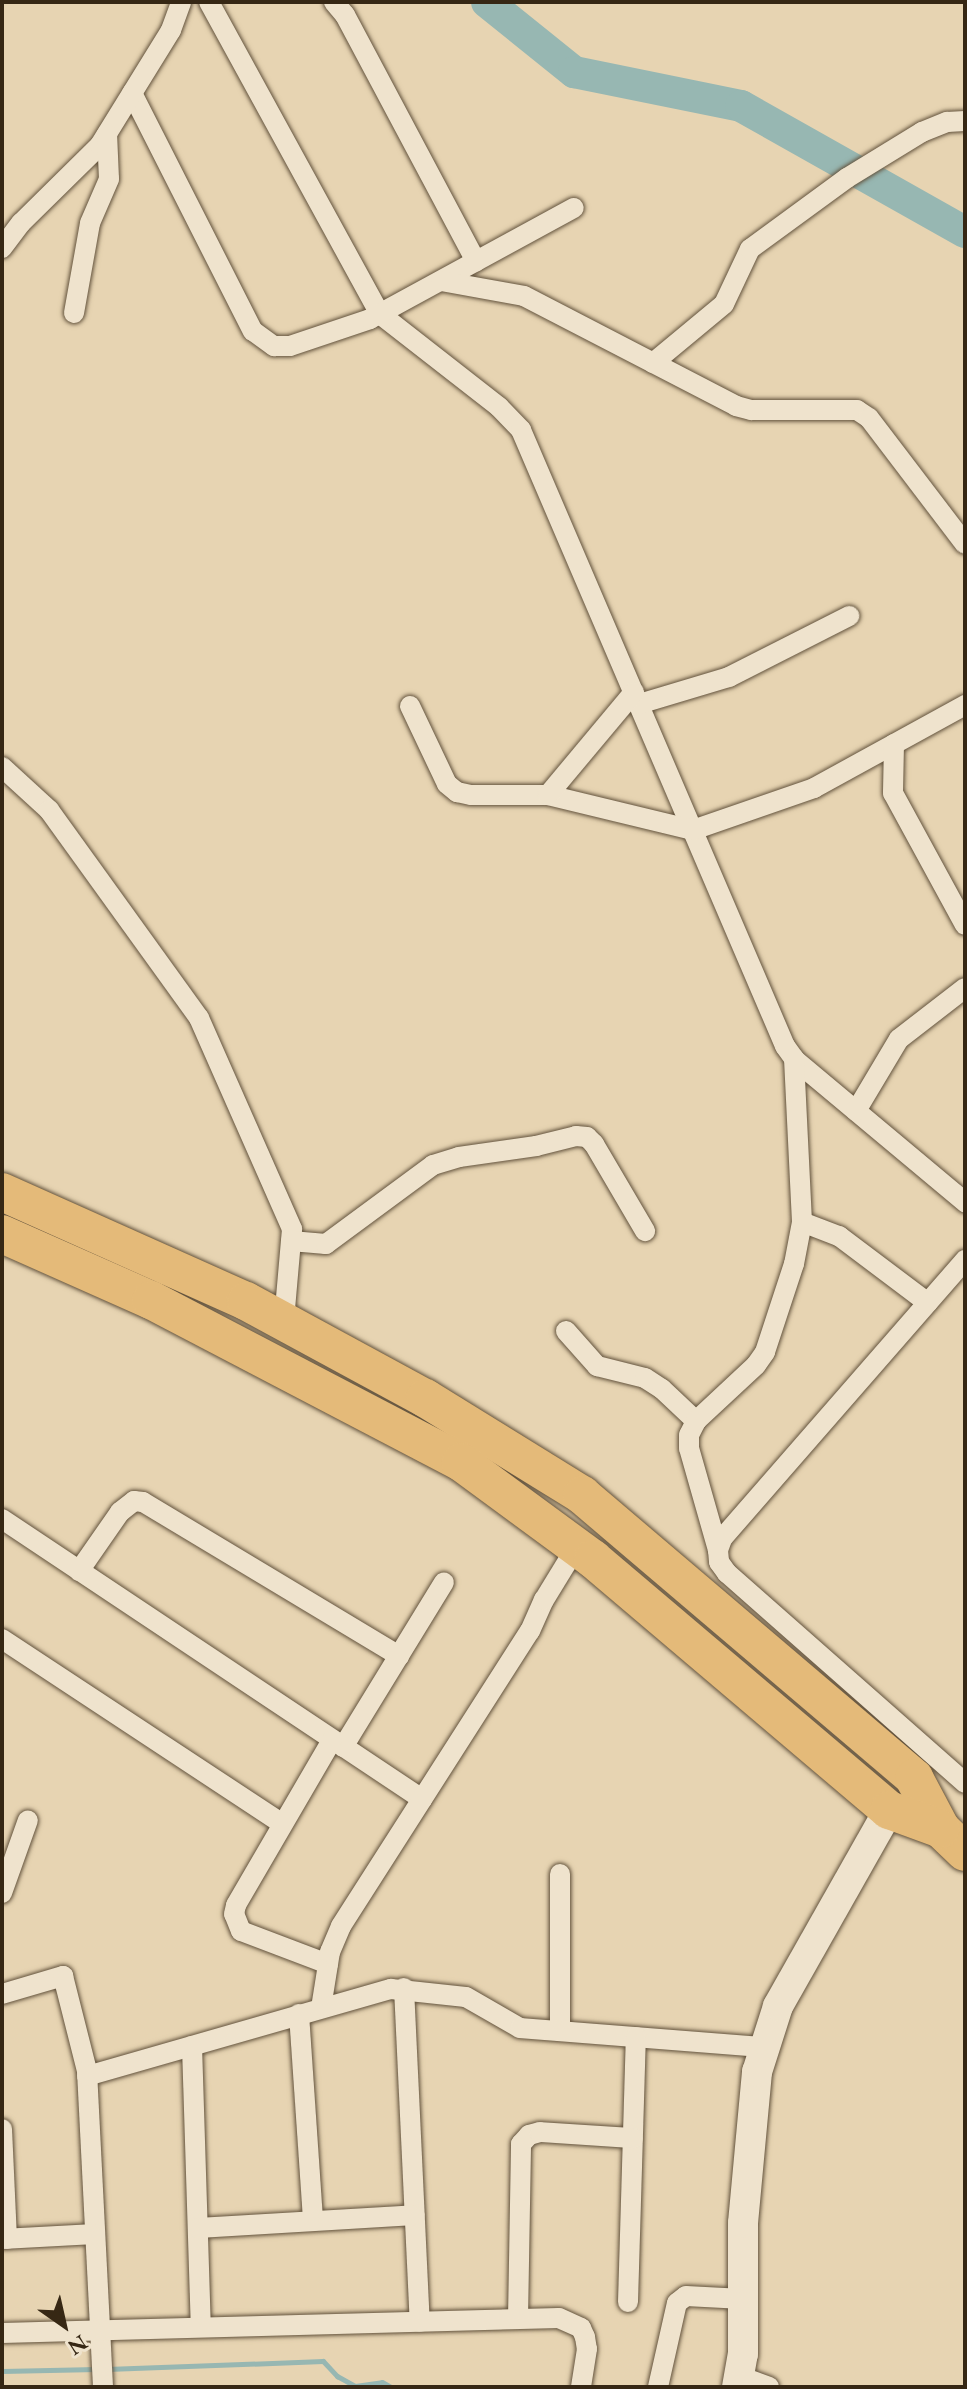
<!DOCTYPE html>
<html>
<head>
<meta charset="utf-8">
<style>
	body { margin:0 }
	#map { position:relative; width:967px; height:2389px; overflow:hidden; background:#e7d4b2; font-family:"EB Garamond",serif }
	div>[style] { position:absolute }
	.stream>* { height:5px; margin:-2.5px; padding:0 2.5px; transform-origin:2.5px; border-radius:2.5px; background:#97b7b2 }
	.river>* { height:32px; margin:-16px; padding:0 16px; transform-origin:16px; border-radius:16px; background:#97b7b2 }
	.roads { filter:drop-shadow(0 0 2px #62523c) drop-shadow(0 0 2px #62523c) }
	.street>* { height:20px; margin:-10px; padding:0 10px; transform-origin:10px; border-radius:10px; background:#efe3cd }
	.secondary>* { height:30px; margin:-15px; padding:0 15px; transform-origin:15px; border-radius:15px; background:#efe3cd }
	.highway>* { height:38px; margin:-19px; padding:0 19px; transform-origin:19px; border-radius:19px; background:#e4ba79 }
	span { translate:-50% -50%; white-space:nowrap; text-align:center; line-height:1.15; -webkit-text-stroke:6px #efe3cd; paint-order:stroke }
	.frame { position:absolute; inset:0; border:4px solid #362714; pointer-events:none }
	.north { position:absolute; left:24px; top:2285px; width:80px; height:80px; -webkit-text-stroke:6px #efe3cd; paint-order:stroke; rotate:146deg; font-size:22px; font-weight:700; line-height:32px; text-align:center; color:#362714 }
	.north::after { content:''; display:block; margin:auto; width:28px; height:36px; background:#362714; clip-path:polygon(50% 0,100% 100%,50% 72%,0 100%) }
</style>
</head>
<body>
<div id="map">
	<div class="stream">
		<div style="left:107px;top:2369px;width:216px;rotate:-2.1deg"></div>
		<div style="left:323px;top:2361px;width:21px;rotate:47deg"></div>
		<div style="left:337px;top:2376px;width:21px;rotate:29deg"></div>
		<div style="left:355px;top:2386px;width:27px;rotate:-8deg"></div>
		<div style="left:382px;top:2382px;width:10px;rotate:29deg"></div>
		<div style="left:2px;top:2371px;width:95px;rotate:-1.2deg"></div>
	</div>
	<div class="river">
		<div style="left:487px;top:2px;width:112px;rotate:38.8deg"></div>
		<div style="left:574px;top:72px;width:170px;rotate:11.5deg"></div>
		<div style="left:741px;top:106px;width:257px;rotate:29.4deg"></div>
	</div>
	<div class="roads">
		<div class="street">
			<div style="left:209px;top:2px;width:356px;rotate:61.3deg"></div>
			<div style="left:380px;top:314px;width:151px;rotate:38deg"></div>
			<div style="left:499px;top:407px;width:32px;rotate:46deg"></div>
			<div style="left:521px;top:430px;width:670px;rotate:66.8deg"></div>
			<div style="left:785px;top:1046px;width:17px;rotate:54deg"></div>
			<div style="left:795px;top:1060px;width:222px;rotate:39.9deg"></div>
			<div style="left:334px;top:2px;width:17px;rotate:50deg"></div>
			<div style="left:345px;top:15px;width:279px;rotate:62deg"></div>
			<div style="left:132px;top:93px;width:267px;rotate:63.1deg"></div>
			<div style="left:253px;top:331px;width:26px;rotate:36deg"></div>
			<div style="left:274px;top:346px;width:16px"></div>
			<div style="left:290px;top:346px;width:84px;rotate:-18.6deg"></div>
			<div style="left:370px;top:319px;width:232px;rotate:-28.6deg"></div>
			<div style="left:2px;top:248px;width:31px;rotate:-53deg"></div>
			<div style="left:21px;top:223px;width:111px;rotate:-44.6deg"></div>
			<div style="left:100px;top:145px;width:135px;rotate:-58.3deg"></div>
			<div style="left:171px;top:30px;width:30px;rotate:-70deg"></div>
			<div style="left:441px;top:281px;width:84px;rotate:10.2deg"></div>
			<div style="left:524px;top:296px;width:239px;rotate:27.4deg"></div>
			<div style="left:736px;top:406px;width:16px;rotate:15deg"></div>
			<div style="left:751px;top:410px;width:106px"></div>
			<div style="left:857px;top:410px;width:14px;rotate:34deg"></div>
			<div style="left:869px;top:418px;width:158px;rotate:52.7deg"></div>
			<div style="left:74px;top:313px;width:91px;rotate:-79.9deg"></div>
			<div style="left:90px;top:223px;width:48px;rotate:-66.6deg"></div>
			<div style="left:109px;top:179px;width:45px;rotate:-92.5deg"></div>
			<div style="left:653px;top:363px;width:92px;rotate:-39.7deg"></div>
			<div style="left:724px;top:304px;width:61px;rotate:-64.7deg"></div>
			<div style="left:750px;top:249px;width:120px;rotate:-36.2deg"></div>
			<div style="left:847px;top:178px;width:88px;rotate:-31.5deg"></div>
			<div style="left:922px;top:132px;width:27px;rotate:-22deg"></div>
			<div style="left:947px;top:122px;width:18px;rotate:-3deg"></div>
			<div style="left:639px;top:704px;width:94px;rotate:-16.7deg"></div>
			<div style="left:729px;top:677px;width:135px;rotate:-26.9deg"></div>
			<div style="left:410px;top:706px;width:86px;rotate:64.6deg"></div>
			<div style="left:447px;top:784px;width:13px;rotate:39deg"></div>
			<div style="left:457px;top:792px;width:14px;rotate:12deg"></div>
			<div style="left:471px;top:795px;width:77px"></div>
			<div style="left:548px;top:795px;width:149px;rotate:13.6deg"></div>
			<div style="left:693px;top:830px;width:128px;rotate:-19.1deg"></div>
			<div style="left:814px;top:788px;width:172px;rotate:-28.8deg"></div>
			<div style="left:894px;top:744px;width:49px;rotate:91.2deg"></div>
			<div style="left:893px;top:793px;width:150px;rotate:61.4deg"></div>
			<div style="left:2px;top:767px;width:64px;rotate:42.5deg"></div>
			<div style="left:49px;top:810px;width:256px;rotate:54.2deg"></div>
			<div style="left:199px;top:1018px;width:231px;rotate:66.2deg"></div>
			<div style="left:292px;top:1229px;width:92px;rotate:95deg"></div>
			<div style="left:548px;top:795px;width:134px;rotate:-50.1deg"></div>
			<div style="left:856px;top:1111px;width:84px;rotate:-59.2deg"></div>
			<div style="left:899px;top:1039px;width:83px;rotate:-37.7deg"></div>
			<div style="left:802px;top:1222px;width:40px;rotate:21deg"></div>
			<div style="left:839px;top:1236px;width:111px;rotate:37deg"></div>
			<div style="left:291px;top:1241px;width:35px;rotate:5deg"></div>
			<div style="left:326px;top:1244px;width:133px;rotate:-36.4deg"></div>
			<div style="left:433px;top:1165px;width:27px;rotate:-17deg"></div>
			<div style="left:459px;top:1157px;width:78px;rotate:-8.1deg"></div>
			<div style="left:536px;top:1146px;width:41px;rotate:-14deg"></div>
			<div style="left:576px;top:1136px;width:11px;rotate:5deg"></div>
			<div style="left:587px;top:1137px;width:10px;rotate:45deg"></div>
			<div style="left:594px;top:1144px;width:101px;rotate:59.6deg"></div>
			<div style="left:965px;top:1260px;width:370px;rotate:131.1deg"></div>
			<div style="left:722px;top:1539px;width:12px;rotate:110deg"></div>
			<div style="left:718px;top:1550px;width:12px;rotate:85deg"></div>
			<div style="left:719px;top:1562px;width:14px;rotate:54deg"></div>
			<div style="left:727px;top:1573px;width:317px;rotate:41.4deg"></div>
			<div style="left:566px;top:1331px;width:47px;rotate:48.5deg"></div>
			<div style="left:597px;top:1366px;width:49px;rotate:14deg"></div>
			<div style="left:645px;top:1378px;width:20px;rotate:33deg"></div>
			<div style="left:662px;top:1389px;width:47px;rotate:43.3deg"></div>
			<div style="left:2px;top:1519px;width:505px;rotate:33.69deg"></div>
			<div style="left:718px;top:1550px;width:106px;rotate:-105.9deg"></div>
			<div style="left:689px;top:1448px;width:13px;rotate:-90deg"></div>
			<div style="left:689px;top:1435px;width:16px;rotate:-63deg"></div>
			<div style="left:696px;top:1421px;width:82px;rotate:-43deg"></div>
			<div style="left:756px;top:1365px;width:16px;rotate:-55deg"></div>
			<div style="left:765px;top:1352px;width:93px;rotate:-71.8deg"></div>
			<div style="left:794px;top:1264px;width:43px;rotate:-79.2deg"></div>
			<div style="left:802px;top:1222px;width:164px;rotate:-92.8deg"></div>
			<div style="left:79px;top:1571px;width:72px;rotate:-55.2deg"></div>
			<div style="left:120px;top:1512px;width:18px;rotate:-38deg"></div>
			<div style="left:134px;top:1501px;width:9px;rotate:6deg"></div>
			<div style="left:143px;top:1502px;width:299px;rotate:31deg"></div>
			<div style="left:2px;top:1639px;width:336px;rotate:33.4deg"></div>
			<div style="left:343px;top:1747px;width:193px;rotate:-58.5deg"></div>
			<div style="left:560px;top:1874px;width:157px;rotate:90deg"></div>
			<div style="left:2px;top:1893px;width:77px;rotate:-70.4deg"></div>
			<div style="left:328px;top:1964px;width:93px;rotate:-159.2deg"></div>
			<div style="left:241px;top:1931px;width:18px;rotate:-112deg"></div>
			<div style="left:234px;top:1914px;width:9px;rotate:-77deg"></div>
			<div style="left:236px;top:1905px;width:191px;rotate:-59.8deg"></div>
			<div style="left:404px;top:1988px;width:334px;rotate:87.3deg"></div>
			<div style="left:2px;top:1994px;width:64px;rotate:-16.4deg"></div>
			<div style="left:63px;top:1976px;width:98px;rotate:75.8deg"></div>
			<div style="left:87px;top:2071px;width:316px;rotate:87.1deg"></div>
			<div style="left:321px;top:2008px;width:57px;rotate:-80.9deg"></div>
			<div style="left:330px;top:1952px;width:28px;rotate:-67deg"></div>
			<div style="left:341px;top:1926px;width:350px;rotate:-57.4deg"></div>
			<div style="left:530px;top:1631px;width:34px;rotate:-66deg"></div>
			<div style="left:544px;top:1600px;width:63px;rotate:-58.6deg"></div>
			<div style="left:299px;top:2014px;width:207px;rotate:86.1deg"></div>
			<div style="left:192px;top:2046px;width:281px;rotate:88.2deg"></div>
			<div style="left:87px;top:2076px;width:316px;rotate:-16deg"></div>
			<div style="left:391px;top:1989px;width:75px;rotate:6.1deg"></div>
			<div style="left:466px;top:1997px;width:62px;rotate:29.9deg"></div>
			<div style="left:520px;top:2028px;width:245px;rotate:4.5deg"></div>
			<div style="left:2px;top:2129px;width:110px;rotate:87.4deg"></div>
			<div style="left:198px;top:2228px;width:217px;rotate:-3.4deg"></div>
			<div style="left:2px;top:2239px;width:93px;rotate:-3.1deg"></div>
			<div style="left:628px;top:2302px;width:265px;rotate:-88.3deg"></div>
			<div style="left:518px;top:2319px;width:175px;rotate:-89deg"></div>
			<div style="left:521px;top:2144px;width:12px;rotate:-48deg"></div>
			<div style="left:529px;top:2135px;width:11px;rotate:-15deg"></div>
			<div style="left:540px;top:2132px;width:93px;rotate:3.7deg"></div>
			<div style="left:2px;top:2333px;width:557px;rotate:-1.54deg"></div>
			<div style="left:559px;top:2318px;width:24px;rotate:24deg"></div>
			<div style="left:581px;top:2328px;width:10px;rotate:66deg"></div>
			<div style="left:585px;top:2337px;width:12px;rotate:81deg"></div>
			<div style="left:587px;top:2349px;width:38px;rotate:99deg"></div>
			<div style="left:739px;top:2376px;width:32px;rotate:20deg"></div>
			<div style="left:658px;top:2387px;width:86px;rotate:-77.3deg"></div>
			<div style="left:677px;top:2303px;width:11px;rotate:-38deg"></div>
			<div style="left:686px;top:2296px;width:57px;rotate:3deg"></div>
		</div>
		<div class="secondary">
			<div style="left:737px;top:2387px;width:34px;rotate:-80deg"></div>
			<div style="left:743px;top:2354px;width:131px;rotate:-90deg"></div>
			<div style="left:743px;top:2223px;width:152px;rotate:-84.7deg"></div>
			<div style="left:757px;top:2072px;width:69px;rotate:-72.3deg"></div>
			<div style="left:778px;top:2006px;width:225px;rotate:-60.5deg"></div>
		</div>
		<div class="highway">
			<div style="left:2px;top:1192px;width:267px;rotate:24.1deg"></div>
			<div style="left:246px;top:1301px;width:204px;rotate:28.5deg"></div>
			<div style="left:425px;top:1398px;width:185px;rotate:31.7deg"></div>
			<div style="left:582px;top:1495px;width:436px;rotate:40.4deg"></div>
			<div style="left:914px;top:1778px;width:58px;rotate:62.1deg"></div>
			<div style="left:941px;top:1829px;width:33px;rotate:44deg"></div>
			<div style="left:2px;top:1234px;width:163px;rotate:23.9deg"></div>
			<div style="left:151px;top:1300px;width:350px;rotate:27.6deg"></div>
			<div style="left:461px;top:1462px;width:164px;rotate:36.3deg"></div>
			<div style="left:593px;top:1559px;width:388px;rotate:40.3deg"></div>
			<div style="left:889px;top:1810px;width:55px;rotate:20.1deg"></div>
		</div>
	</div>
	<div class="frame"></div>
	<div class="north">N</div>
</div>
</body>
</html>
